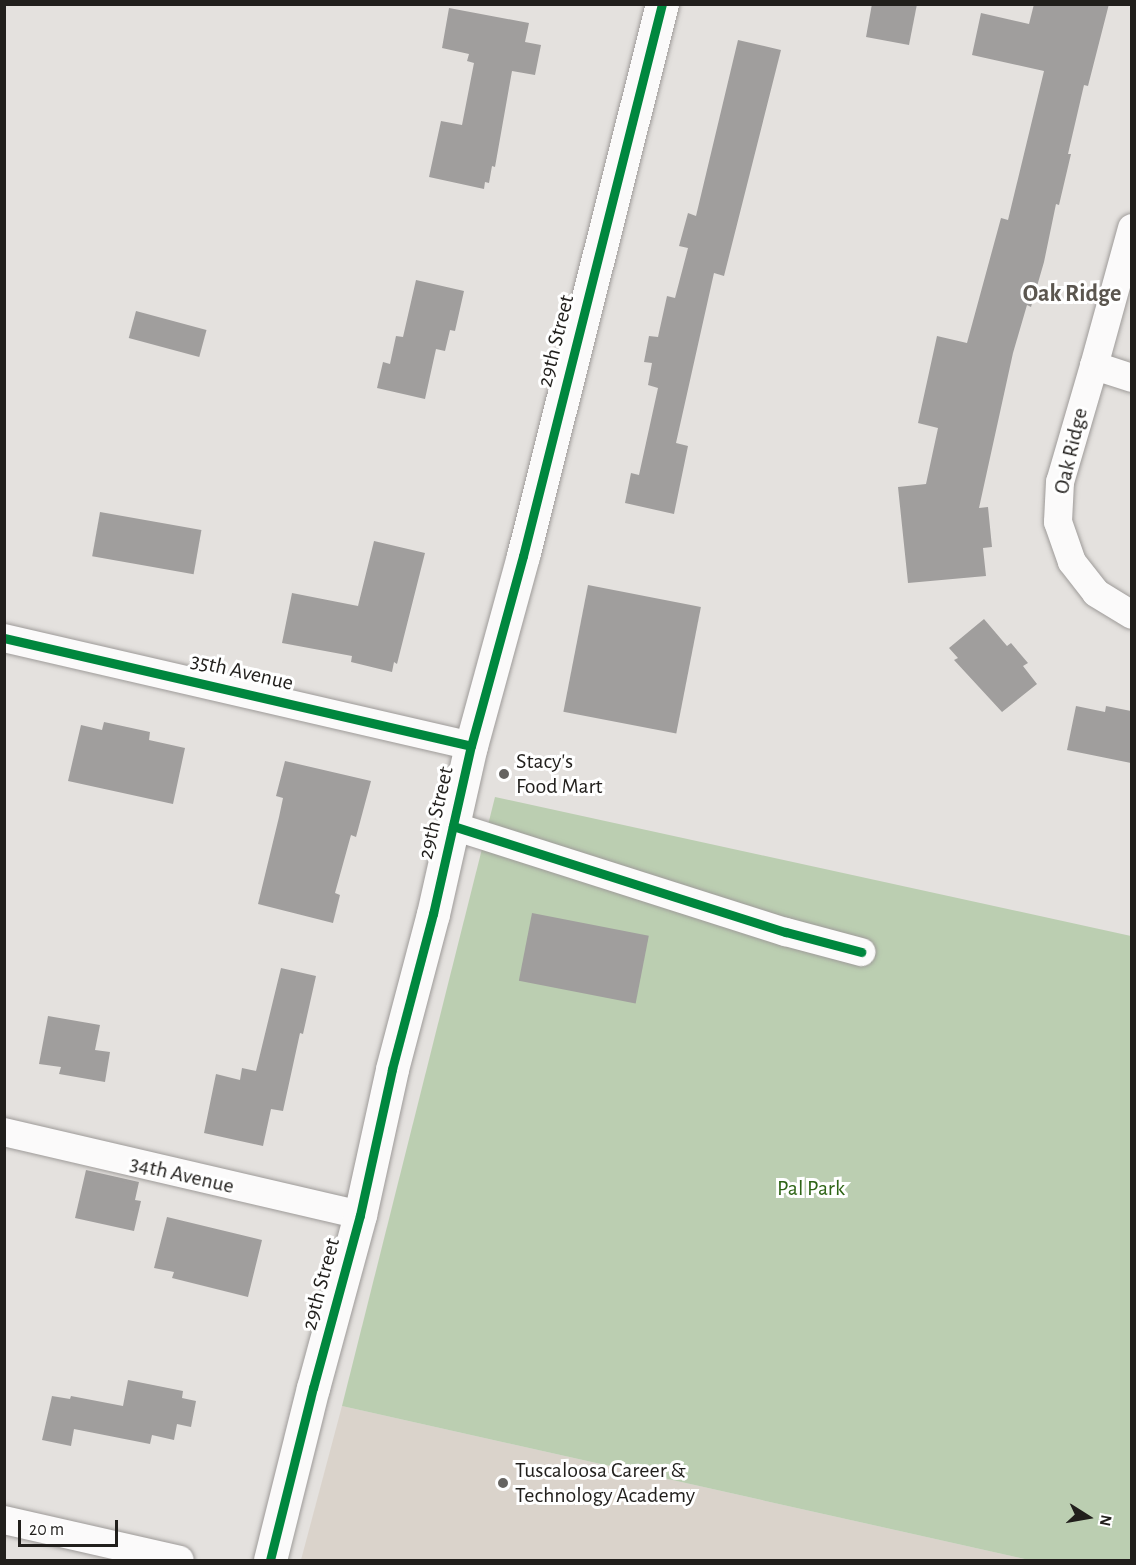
<!DOCTYPE html>
<html>
<head>
<meta charset="utf-8">
<style>
	body { margin:0 }
	#map { position:relative; width:1136px; height:1565px; overflow:hidden; background:#e4e1de; font-family:"Alegreya Sans",sans-serif }
	div>[style] { position:absolute }
	.built>* { inset:0; background:#dad3cb }
	.green>* { inset:0; background:#bbceb1 }
	.building>* { inset:0; background:#a09e9d; transform-origin:0 0 }
	.roads { filter:drop-shadow(0 0 2px #9e9b99) drop-shadow(0 0 2px #9e9b99) }
	.street>* { height:28px; margin:-14px; padding:0 14px; transform-origin:14px; border-radius:14px; background:#fbfafa }
	.secondary>* { height:33px; margin:-16.5px; padding:0 16.5px; transform-origin:16.5px; border-radius:16.5px; background:#fbfafa }
	.cycleway>* { height:9px; margin:-4.5px; padding:0 4.5px; transform-origin:4.5px; border-radius:4.5px; background:#00873e }
	.dots>* { width:16px; height:16px; translate:-50% -50%; box-sizing:border-box; border:3px solid #fff; border-radius:50% }
	span { translate:-50% -50%; white-space:nowrap; text-align:center; line-height:1.15; -webkit-text-stroke:6px #fff; paint-order:stroke }
	.street-label { font-size:22px; color:#211f1c }
	.poi-label { font-size:22px; color:#211f1c }
	.left { translate:0 -50%; text-align:left }
	.park-label { font-size:22px; color:#2e6415 }
	.neighbourhood-label { font-size:24px; color:#5b564f; font-weight:700 }
	.frame { position:absolute; inset:0; border:6px solid #211f1c; pointer-events:none }
	.north { position:absolute; left:1058px; top:1487px; width:60px; height:60px; -webkit-text-stroke:4px #fff; paint-order:stroke; rotate:101deg; font-size:16px; font-weight:700; line-height:24px; text-align:center; color:#211f1c }
	.north::after { content:''; display:block; margin:auto; width:21px; height:27px; background:#211f1c; clip-path:polygon(50% 0,100% 100%,50% 72%,0 100%) }
	.scale { position:absolute; left:18px; top:1520px; width:100px; height:27px; box-sizing:border-box; border:3px solid #211f1c; border-top:0; padding-left:8px; font-size:18px; line-height:21px; white-space:nowrap; color:#211f1c; -webkit-text-stroke:4px #fff; paint-order:stroke }
</style>
</head>
<body>
<div id="map">
	<div class="built">
		<div style="clip-path:polygon(342px 1406px,1029px 1560px,301px 1560px)"></div>
	</div>
	<div class="green">
		<div style="clip-path:polygon(495px 797px,1131px 936px,1131px 1560px,1029px 1560px,342px 1406px)"></div>
	</div>
	<div class="building">
		<div style="clip-path:polygon(872px 4px,917px 4px,909px 45px,866px 37px)"></div>
		<div style="clip-path:polygon(1034px 4px,1109px 4px,1088px 86px,1084px 85px,1068px 154px,1071px 154px,1059px 205px,1056px 204px,1044px 262px,1031px 307px,1027px 305px,1013px 353px,979px 508px,988px 507px,992px 547px,983px 548px,986px 576px,908px 583px,898px 487px,926px 484px,938px 428px,918px 423px,937px 336px,967px 343px,1001px 218px,1008px 220px,1044px 71px,972px 55px,981px 13px,1029px 24px)"></div>
		<div style="clip-path:polygon(449px 8px,529px 23px,525px 42px,541px 45px,535px 75px,512px 71px,495px 167px,492px 166px,489px 183px,485px 182px,484px 189px,429px 177px,441px 121px,462px 125px,474px 63px,467px 61px,469px 54px,442px 48px)"></div>
		<div style="clip-path:polygon(738px 40px,781px 50px,724px 276px,714px 273px,676px 443px,688px 446px,674px 514px,625px 503px,631px 473px,639px 475px,658px 388px,648px 385px,652px 363px,644px 362px,649px 336px,658px 337px,667px 296px,675px 298px,688px 248px,679px 246px,688px 213px,696px 216px)"></div>
		<div style="clip-path:polygon(416px 280px,464px 291px,455px 331px,450px 330px,445px 351px,436px 349px,425px 399px,377px 388px,383px 362px,390px 364px,396px 336px,403px 337px)"></div>
		<div style="left:136px;top:311px;width:73px;height:28px;rotate:15deg"></div>
		<div style="left:100px;top:512px;width:103px;height:45px;rotate:10deg"></div>
		<div style="clip-path:polygon(374px 541px,425px 553px,397px 664px,394px 662px,392px 672px,351px 662px,352px 656px,282px 643px,292px 593px,358px 606px)"></div>
		<div style="left:588px;top:585px;width:115px;height:129px;rotate:11deg"></div>
		<div style="clip-path:polygon(984px 619px,1007px 646px,1011px 643px,1028px 663px,1023px 666px,1037px 684px,1002px 712px,954px 660px,958px 658px,949px 648px)"></div>
		<div style="clip-path:polygon(1076px 706px,1105px 712px,1106px 706px,1131px 711px,1131px 763px,1067px 750px)"></div>
		<div style="clip-path:polygon(104px 722px,150px 732px,149px 740px,185px 748px,173px 804px,68px 781px,81px 725px,102px 730px)"></div>
		<div style="clip-path:polygon(285px 761px,371px 781px,356px 837px,351px 835px,335px 893px,340px 895px,333px 923px,258px 904px,279px 817px,283px 798px,276px 796px)"></div>
		<div style="left:532px;top:913px;width:119px;height:69px;rotate:11deg"></div>
		<div style="clip-path:polygon(281px 968px,316px 976px,303px 1034px,300px 1033px,283px 1111px,271px 1109px,263px 1146px,204px 1133px,216px 1074px,240px 1080px,242px 1068px,256px 1071px)"></div>
		<div style="clip-path:polygon(48px 1016px,100px 1025px,95px 1050px,110px 1052px,105px 1082px,59px 1074px,61px 1067px,39px 1064px)"></div>
		<div style="clip-path:polygon(86px 1170px,139px 1182px,135px 1200px,141px 1201px,134px 1231px,75px 1218px)"></div>
		<div style="clip-path:polygon(167px 1217px,262px 1240px,248px 1297px,172px 1278px,174px 1272px,154px 1268px)"></div>
		<div style="clip-path:polygon(128px 1380px,183px 1391px,182px 1398px,196px 1401px,191px 1427px,177px 1424px,174px 1440px,152px 1435px,150px 1444px,74px 1429px,71px 1446px,42px 1440px,52px 1396px,70px 1399px,71px 1396px,123px 1406px)"></div>
	</div>
	<div class="roads">
		<div class="street">
			<div style="left:1094px;top:366px;width:143px;rotate:-74.6deg"></div>
			<div style="left:1132px;top:378px;width:40px;rotate:-162deg"></div>
			<div style="left:1094px;top:366px;width:121px;rotate:106.3deg"></div>
			<div style="left:1060px;top:482px;width:40px;rotate:92.9deg"></div>
			<div style="left:1058px;top:522px;width:42px;rotate:70.7deg"></div>
			<div style="left:1072px;top:562px;width:39px;rotate:52deg"></div>
			<div style="left:1096px;top:593px;width:42px;rotate:31.4deg"></div>
			<div style="left:4px;top:638px;width:479px;rotate:13deg"></div>
			<div style="left:453px;top:826px;width:349px;rotate:17.7deg"></div>
			<div style="left:786px;top:932px;width:78px;rotate:14.9deg"></div>
			<div style="left:4px;top:1132px;width:366px;rotate:13.1deg"></div>
			<div style="left:4px;top:1520px;width:180px;rotate:12.8deg"></div>
		</div>
		<div class="secondary">
			<div style="left:270px;top:1560px;width:177px;rotate:-76deg"></div>
			<div style="left:313px;top:1388px;width:179px;rotate:-74.8deg"></div>
			<div style="left:360px;top:1215px;width:149px;rotate:-77.6deg"></div>
			<div style="left:392px;top:1069px;width:160px;rotate:-75.2deg"></div>
			<div style="left:433px;top:914px;width:172px;rotate:-77.3deg"></div>
			<div style="left:471px;top:746px;width:197px;rotate:-74.7deg"></div>
			<div style="left:523px;top:556px;width:569px;rotate:-75.87deg"></div>
		</div>
	</div>
	<div class="cycleway">
		<div style="left:4px;top:638px;width:479px;rotate:13deg"></div>
		<div style="left:453px;top:826px;width:349px;rotate:17.7deg"></div>
		<div style="left:786px;top:932px;width:78px;rotate:14.9deg"></div>
		<div style="left:270px;top:1560px;width:177px;rotate:-76deg"></div>
		<div style="left:313px;top:1388px;width:179px;rotate:-74.8deg"></div>
		<div style="left:360px;top:1215px;width:149px;rotate:-77.6deg"></div>
		<div style="left:392px;top:1069px;width:160px;rotate:-75.2deg"></div>
		<div style="left:433px;top:914px;width:172px;rotate:-77.3deg"></div>
		<div style="left:471px;top:746px;width:197px;rotate:-74.7deg"></div>
		<div style="left:523px;top:556px;width:569px;rotate:-75.87deg"></div>
	</div>
	<div class="dots">
		<div style="left:504px;top:774px;background:#656360"></div>
		<div style="left:503px;top:1483px;background:#656360"></div>
	</div>
	<div class="street-label">
		<span style="left:556px;top:341px;rotate:-76deg">29th Street</span>
		<span style="left:1071px;top:451px;rotate:-77deg">Oak Ridge</span>
		<span style="left:242px;top:672px;rotate:13deg">35th Avenue</span>
		<span style="left:436px;top:813px;rotate:-77deg">29th Street</span>
		<span style="left:182px;top:1175px;rotate:13deg">34th Avenue</span>
		<span style="left:321px;top:1284px;rotate:-75deg">29th Street</span>
	</div>
	<div class="poi-label">
		<span class="left" style="left:516px;top:774px">Stacy's<br>Food Mart</span>
		<span class="left" style="left:515px;top:1483px">Tuscaloosa Career &amp;<br>Technology Academy</span>
	</div>
	<div class="park-label">
		<span style="left:811px;top:1189px">Pal Park</span>
	</div>
	<div class="neighbourhood-label">
		<span style="left:1072px;top:295px">Oak Ridge</span>
	</div>
	<div class="frame"></div>
	<div class="north">N</div>
	<div class="scale">20 m</div>
</div>
</body>
</html>
